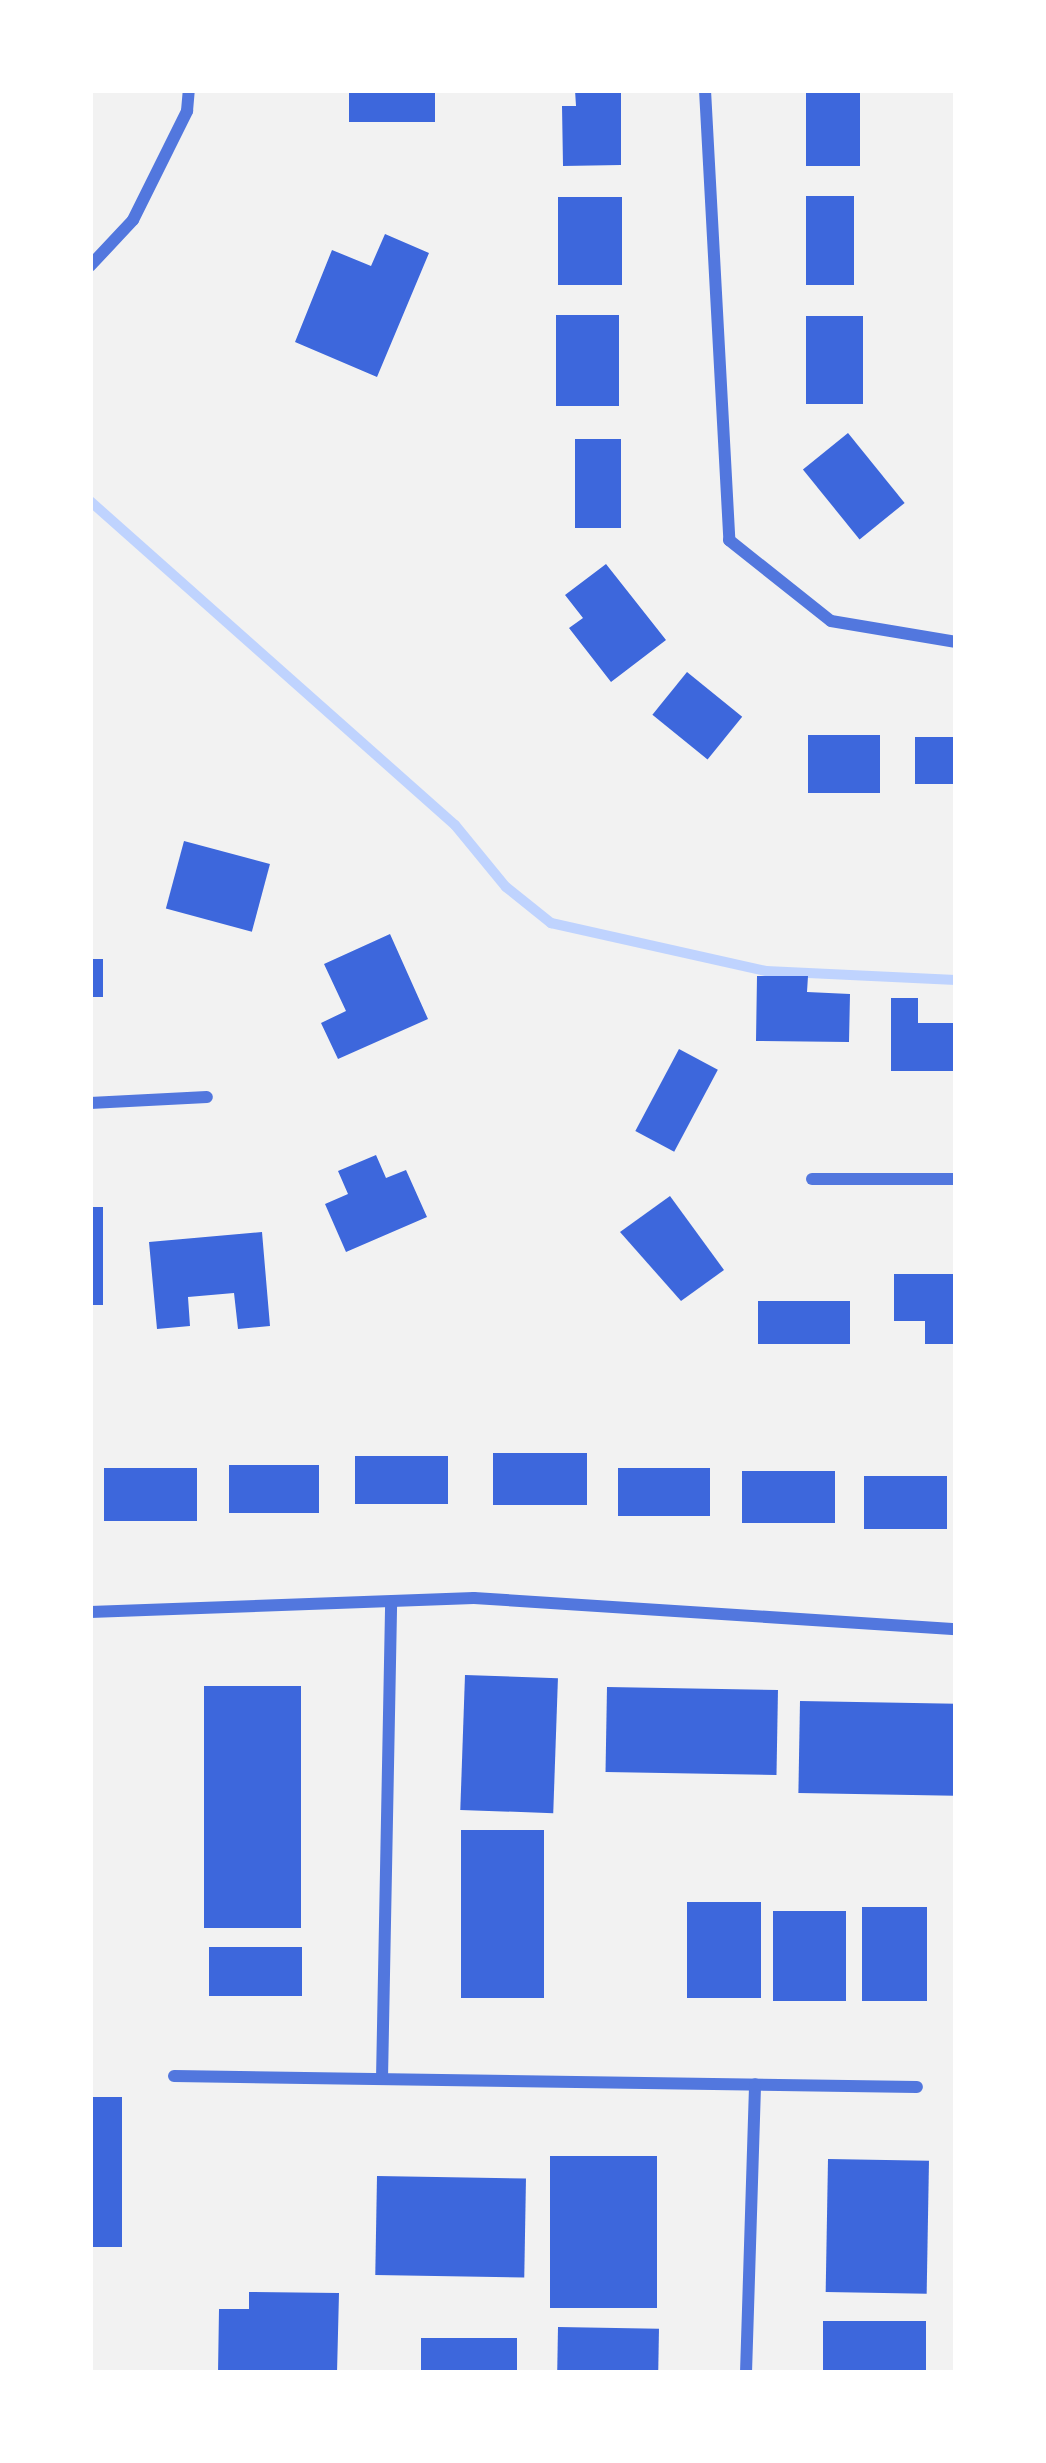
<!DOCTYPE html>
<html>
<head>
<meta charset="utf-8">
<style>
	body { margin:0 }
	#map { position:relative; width:1046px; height:2463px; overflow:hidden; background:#f2f2f2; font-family:"Fira Sans",sans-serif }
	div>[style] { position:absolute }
	.stream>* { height:10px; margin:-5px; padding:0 5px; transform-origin:5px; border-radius:5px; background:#bfd3fe }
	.building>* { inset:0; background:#3d67dc; transform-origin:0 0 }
	.minor>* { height:12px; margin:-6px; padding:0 6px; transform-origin:6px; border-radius:6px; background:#5277de }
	span { translate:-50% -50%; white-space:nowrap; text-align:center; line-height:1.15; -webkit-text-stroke:12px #fff; paint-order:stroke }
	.frame { position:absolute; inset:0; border:93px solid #fff; pointer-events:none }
</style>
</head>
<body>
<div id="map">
	<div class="stream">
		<div style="left:90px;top:501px;width:488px;rotate:41.6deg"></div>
		<div style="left:455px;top:825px;width:80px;rotate:50.6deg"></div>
		<div style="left:506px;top:887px;width:58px;rotate:38.7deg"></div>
		<div style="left:551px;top:923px;width:220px;rotate:12.6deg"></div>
		<div style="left:766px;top:971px;width:190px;rotate:2.7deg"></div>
	</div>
	<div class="building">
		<div style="left:349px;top:90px;width:86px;height:32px"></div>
		<div style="clip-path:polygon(575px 90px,621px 90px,621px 165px,563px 166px,562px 106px,576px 106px)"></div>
		<div style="left:806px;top:90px;width:54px;height:76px"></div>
		<div style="left:806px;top:196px;width:48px;height:89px"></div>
		<div style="left:558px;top:197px;width:64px;height:88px"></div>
		<div style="clip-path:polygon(385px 234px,429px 253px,377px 377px,295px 342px,332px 250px,371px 266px)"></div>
		<div style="left:556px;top:315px;width:63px;height:91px"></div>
		<div style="left:806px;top:316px;width:57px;height:88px"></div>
		<div style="left:848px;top:433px;width:90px;height:58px;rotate:51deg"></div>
		<div style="left:575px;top:439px;width:46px;height:89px"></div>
		<div style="clip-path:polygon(606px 564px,666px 640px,611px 682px,569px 628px,583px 618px,565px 595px)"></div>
		<div style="left:687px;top:672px;width:71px;height:55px;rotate:39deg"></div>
		<div style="left:808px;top:735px;width:72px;height:58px"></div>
		<div style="left:915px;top:737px;width:41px;height:47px"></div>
		<div style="left:184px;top:841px;width:89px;height:70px;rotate:15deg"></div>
		<div style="clip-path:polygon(390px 934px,428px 1019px,338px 1059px,321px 1023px,346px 1011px,324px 964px)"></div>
		<div style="left:90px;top:959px;width:13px;height:38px"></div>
		<div style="clip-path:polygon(757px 976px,808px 976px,807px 992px,850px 994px,849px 1042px,756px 1041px)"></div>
		<div style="clip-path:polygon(891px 998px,918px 998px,918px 1023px,956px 1023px,956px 1071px,891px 1071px)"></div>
		<div style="left:679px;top:1049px;width:44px;height:93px;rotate:28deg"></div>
		<div style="clip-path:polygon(376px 1155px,386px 1178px,406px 1170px,427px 1217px,346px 1252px,325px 1204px,348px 1194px,338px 1171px)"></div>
		<div style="clip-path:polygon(670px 1196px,724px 1270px,681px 1301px,620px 1232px)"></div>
		<div style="left:90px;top:1207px;width:13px;height:98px"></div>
		<div style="clip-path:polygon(262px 1232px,270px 1326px,238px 1329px,234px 1293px,188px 1297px,190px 1326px,157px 1329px,149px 1242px)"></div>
		<div style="clip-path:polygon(894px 1274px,956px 1274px,956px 1344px,925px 1344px,925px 1321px,894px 1321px)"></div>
		<div style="left:758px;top:1301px;width:92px;height:43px"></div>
		<div style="left:493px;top:1453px;width:94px;height:52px"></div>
		<div style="left:355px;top:1456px;width:93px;height:48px"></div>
		<div style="left:229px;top:1465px;width:90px;height:48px"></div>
		<div style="left:104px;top:1468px;width:93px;height:53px"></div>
		<div style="left:618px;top:1468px;width:92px;height:48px"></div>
		<div style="left:742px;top:1471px;width:93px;height:52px"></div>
		<div style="left:864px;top:1476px;width:83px;height:53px"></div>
		<div style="left:465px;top:1675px;width:93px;height:135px;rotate:2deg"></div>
		<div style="left:204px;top:1686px;width:97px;height:242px"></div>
		<div style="left:607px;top:1687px;width:171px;height:85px;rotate:1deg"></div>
		<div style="left:800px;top:1701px;width:156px;height:92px;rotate:1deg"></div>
		<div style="left:461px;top:1830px;width:83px;height:168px"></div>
		<div style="left:687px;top:1902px;width:74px;height:96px"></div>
		<div style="left:862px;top:1907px;width:65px;height:94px"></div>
		<div style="left:773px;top:1911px;width:73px;height:90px"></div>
		<div style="left:209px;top:1947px;width:93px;height:49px"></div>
		<div style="left:90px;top:2097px;width:32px;height:150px"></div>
		<div style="left:550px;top:2156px;width:107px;height:152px"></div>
		<div style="left:828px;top:2159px;width:101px;height:133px;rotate:1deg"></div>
		<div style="left:377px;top:2176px;width:149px;height:99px;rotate:1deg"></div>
		<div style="clip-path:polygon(249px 2292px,339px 2293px,337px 2373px,218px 2373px,219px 2309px,249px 2309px)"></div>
		<div style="left:823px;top:2321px;width:103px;height:52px"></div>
		<div style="left:558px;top:2327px;width:101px;height:46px;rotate:1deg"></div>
		<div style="left:421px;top:2338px;width:96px;height:35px"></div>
	</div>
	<div class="minor">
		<div style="left:705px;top:90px;width:451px;rotate:86.9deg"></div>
		<div style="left:729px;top:540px;width:130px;rotate:38.5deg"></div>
		<div style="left:831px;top:621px;width:127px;rotate:9.5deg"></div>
		<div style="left:90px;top:266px;width:63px;rotate:-46.9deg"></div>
		<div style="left:133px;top:220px;width:122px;rotate:-63.6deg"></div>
		<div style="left:187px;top:111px;width:21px;rotate:-85deg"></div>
		<div style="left:90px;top:1103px;width:117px;rotate:-2.9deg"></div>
		<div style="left:812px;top:1179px;width:144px"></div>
		<div style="left:90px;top:1612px;width:384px;rotate:-2.1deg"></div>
		<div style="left:474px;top:1598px;width:483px;rotate:3.7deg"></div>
		<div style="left:174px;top:2076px;width:743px;rotate:0.85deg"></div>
		<div style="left:382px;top:2079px;width:476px;rotate:-88.9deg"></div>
		<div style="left:746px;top:2373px;width:289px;rotate:-88.2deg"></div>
	</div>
	<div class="frame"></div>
</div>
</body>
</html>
